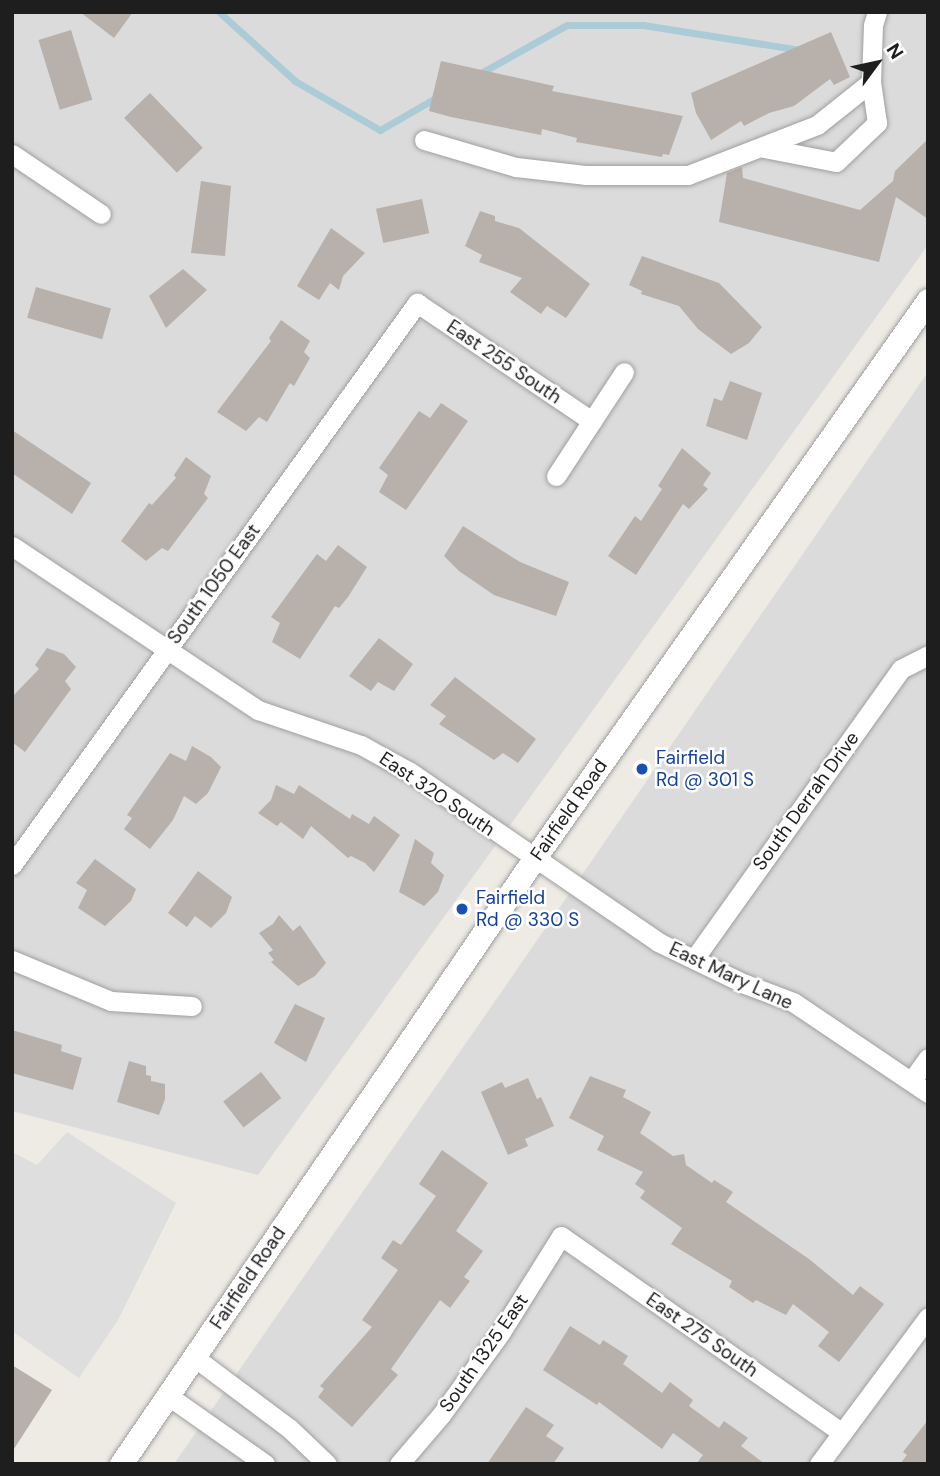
<!DOCTYPE html>
<html>
<head>
<meta charset="utf-8">
<style>
	body { margin:0 }
	#map { position:relative; width:940px; height:1476px; overflow:hidden; background:#eeebe5; font-family:"DM Sans",sans-serif }
	div>[style] { position:absolute }
	.residential>* { inset:0; background:#dcdbdb }
	.parking>* { inset:0; background:#dedede }
	.stream>* { height:7px; margin:-3.5px; padding:0 3.5px; transform-origin:3.5px; border-radius:3.5px; background:#abccd6 }
	.building>* { inset:0; background:#b7b0ab; transform-origin:0 0 }
	.roads { filter:drop-shadow(0 0 2px #9f9f9f) drop-shadow(0 0 2px #9f9f9f) }
	.minor>* { height:19px; margin:-9.5px; padding:0 9.5px; transform-origin:9.5px; border-radius:9.5px; background:#fff }
	.tertiary>* { height:23px; margin:-11.5px; padding:0 11.5px; transform-origin:11.5px; border-radius:11.5px; background:#fff }
	.dots>* { width:19px; height:19px; translate:-50% -50%; box-sizing:border-box; border:4px solid #fff; border-radius:50% }
	span { translate:-50% -50%; white-space:nowrap; text-align:center; line-height:1.15; -webkit-text-stroke:5px #fff; paint-order:stroke }
	.street-label { font-size:19px; color:#1e1e1e }
	.transit-label { font-size:19px; color:#164399 }
	.left { translate:0 -50%; text-align:left }
	.frame { position:absolute; inset:0; border:14px solid #1e1e1e; pointer-events:none }
	.north { position:absolute; left:842px; top:28px; width:70px; height:70px; -webkit-text-stroke:5px #fff; paint-order:stroke; rotate:57deg; font-size:19px; font-weight:700; line-height:28px; text-align:center; color:#1e1e1e }
	.north::after { content:''; display:block; margin:auto; width:24px; height:32px; background:#1e1e1e; clip-path:polygon(50% 0,100% 100%,50% 72%,0 100%) }
</style>
</head>
<body>
<div id="map">
	<div class="residential">
		<div style="clip-path:polygon(12px 12px,928px 12px,928px 245px,258px 1175px,12px 1111px)"></div>
		<div style="clip-path:polygon(928px 372px,928px 1464px,174px 1464px,520px 965px)"></div>
	</div>
	<div class="parking">
		<div style="clip-path:polygon(67px 1132px,176px 1203px,118px 1320px,79px 1378px,12px 1331px,12px 1152px,37px 1165px)"></div>
	</div>
	<div class="stream">
		<div style="left:219px;top:12px;width:103px;rotate:42.2deg"></div>
		<div style="left:295px;top:81px;width:98px;rotate:30deg"></div>
		<div style="left:380px;top:130px;width:68px;rotate:-30deg"></div>
		<div style="left:477px;top:75px;width:103px;rotate:-29.1deg"></div>
		<div style="left:567px;top:25px;width:76px"></div>
		<div style="left:643px;top:25px;width:159px;rotate:9deg"></div>
	</div>
	<div class="building">
		<div style="clip-path:polygon(80px 12px,133px 12px,114px 38px)"></div>
		<div style="left:71px;top:30px;width:73px;height:34px;rotate:73deg"></div>
		<div style="clip-path:polygon(831px 32px,850px 77px,834px 85px,830px 79px,794px 106px,769px 113px,744px 126px,741px 121px,711px 140px,696px 113px,691px 93px)"></div>
		<div style="clip-path:polygon(441px 61px,554px 86px,552px 91px,683px 116px,669px 155px,663px 154px,662px 157px,576px 142px,577px 138px,542px 129px,541px 135px,451px 117px,429px 111px)"></div>
		<div style="left:150px;top:93px;width:76px;height:36px;rotate:46deg"></div>
		<div style="clip-path:polygon(928px 139px,928px 219px,896px 197px,879px 262px,719px 222px,727px 173px,742px 167px,743px 178px,860px 210px,893px 181px,895px 171px)"></div>
		<div style="clip-path:polygon(201px 181px,231px 186px,225px 256px,191px 253px)"></div>
		<div style="left:422px;top:199px;width:35px;height:47px;rotate:78deg"></div>
		<div style="clip-path:polygon(480px 211px,495px 216px,495px 221px,519px 228px,590px 284px,566px 318px,547px 306px,541px 314px,510px 292px,522px 278px,479px 262px,482px 255px,465px 246px)"></div>
		<div style="clip-path:polygon(331px 228px,365px 253px,343px 276px,339px 290px,330px 283px,319px 300px,297px 286px)"></div>
		<div style="clip-path:polygon(642px 256px,719px 283px,762px 327px,749px 343px,731px 354px,698px 329px,679px 306px,641px 294px,642px 291px,629px 285px)"></div>
		<div style="clip-path:polygon(183px 269px,207px 290px,166px 328px,149px 296px)"></div>
		<div style="left:36px;top:287px;width:78px;height:32px;rotate:16deg"></div>
		<div style="clip-path:polygon(281px 320px,310px 341px,304px 352px,310px 358px,294px 386px,290px 383px,267px 422px,259px 417px,246px 431px,217px 412px,271px 341px,269px 338px)"></div>
		<div style="clip-path:polygon(730px 381px,762px 393px,747px 440px,706px 426px,714px 398px,722px 401px)"></div>
		<div style="clip-path:polygon(441px 403px,468px 421px,406px 510px,379px 492px,388px 475px,379px 468px,419px 411px,430px 418px)"></div>
		<div style="clip-path:polygon(12px 430px,91px 483px,72px 514px,12px 473px)"></div>
		<div style="clip-path:polygon(682px 448px,711px 473px,703px 485px,708px 489px,689px 509px,683px 504px,636px 575px,608px 556px,635px 516px,641px 521px,662px 489px,658px 486px)"></div>
		<div style="clip-path:polygon(186px 457px,211px 476px,204px 494px,208px 498px,168px 551px,162px 548px,146px 561px,121px 541px,149px 503px,152px 505px,176px 478px,174px 475px)"></div>
		<div style="clip-path:polygon(463px 526px,520px 562px,569px 582px,556px 616px,494px 595px,459px 571px,444px 556px)"></div>
		<div style="clip-path:polygon(338px 545px,367px 567px,348px 597px,339px 608px,335px 606px,300px 659px,272px 642px,280px 623px,271px 617px,317px 554px,326px 561px)"></div>
		<div style="clip-path:polygon(379px 638px,413px 664px,394px 691px,378px 682px,371px 691px,349px 676px)"></div>
		<div style="clip-path:polygon(47px 648px,64px 654px,76px 667px,65px 681px,71px 689px,25px 752px,12px 742px,12px 697px,39px 669px,35px 665px)"></div>
		<div style="clip-path:polygon(455px 677px,536px 739px,518px 763px,503px 753px,494px 760px,439px 724px,446px 716px,430px 705px)"></div>
		<div style="clip-path:polygon(192px 746px,211px 757px,221px 767px,208px 793px,196px 804px,184px 796px,173px 820px,150px 849px,124px 829px,132px 818px,127px 815px,170px 753px,186px 761px)"></div>
		<div style="clip-path:polygon(276px 785px,294px 794px,299px 785px,350px 819px,352px 814px,369px 824px,374px 816px,400px 835px,374px 872px,365px 863px,351px 856px,348px 858px,311px 826px,303px 839px,281px 822px,277px 826px,258px 813px,271px 800px)"></div>
		<div style="clip-path:polygon(415px 839px,434px 853px,431px 863px,444px 875px,438px 892px,424px 906px,399px 892px)"></div>
		<div style="clip-path:polygon(95px 859px,136px 889px,131px 901px,105px 926px,78px 908px,87px 890px,76px 883px)"></div>
		<div style="clip-path:polygon(198px 871px,232px 897px,226px 913px,211px 928px,195px 916px,187px 927px,168px 913px)"></div>
		<div style="clip-path:polygon(279px 915px,293px 931px,300px 925px,326px 963px,315px 976px,298px 986px,271px 962px,274px 960px,268px 953px,273px 950px,259px 933px,273px 924px)"></div>
		<div style="clip-path:polygon(295px 1004px,325px 1018px,306px 1062px,274px 1043px)"></div>
		<div style="clip-path:polygon(12px 1030px,62px 1045px,61px 1051px,82px 1058px,73px 1090px,12px 1073px)"></div>
		<div style="clip-path:polygon(129px 1061px,146px 1066px,146px 1075px,151px 1076px,151px 1081px,165px 1084px,165px 1099px,159px 1115px,117px 1102px)"></div>
		<div style="left:261px;top:1072px;width:33px;height:48px;rotate:52deg"></div>
		<div style="clip-path:polygon(590px 1076px,626px 1090px,623px 1097px,651px 1112px,640px 1133px,673px 1156px,684px 1154px,686px 1165px,712px 1183px,714px 1180px,733px 1192px,726px 1202px,809px 1259px,853px 1295px,860px 1286px,884px 1304px,839px 1362px,818px 1346px,829px 1332px,793px 1304px,786px 1315px,756px 1300px,753px 1303px,729px 1287px,732px 1281px,671px 1244px,682px 1228px,640px 1198px,645px 1191px,635px 1184px,643px 1172px,597px 1150px,604px 1136px,569px 1118px)"></div>
		<div style="clip-path:polygon(528px 1078px,537px 1099px,541px 1097px,554px 1126px,525px 1139px,528px 1146px,508px 1155px,481px 1092px,502px 1082px,505px 1088px)"></div>
		<div style="clip-path:polygon(442px 1150px,488px 1183px,456px 1231px,483px 1251px,464px 1277px,470px 1281px,450px 1308px,440px 1300px,391px 1369px,398px 1375px,352px 1427px,318px 1397px,324px 1389px,320px 1386px,372px 1327px,362px 1320px,398px 1270px,381px 1258px,393px 1240px,401px 1245px,436px 1196px,419px 1184px)"></div>
		<div style="clip-path:polygon(570px 1326px,600px 1345px,603px 1340px,628px 1356px,623px 1364px,662px 1393px,670px 1382px,693px 1400px,689px 1406px,719px 1428px,724px 1421px,748px 1438px,741px 1446px,765px 1464px,696px 1464px,703px 1455px,673px 1433px,662px 1449px,599px 1402px,597px 1405px,543px 1370px)"></div>
		<div style="clip-path:polygon(12px 1365px,52px 1390px,12px 1452px)"></div>
		<div style="clip-path:polygon(526px 1407px,554px 1425px,546px 1436px,564px 1448px,553px 1464px,487px 1464px)"></div>
		<div style="clip-path:polygon(928px 1420px,928px 1464px,900px 1464px,907px 1455px,903px 1452px)"></div>
	</div>
	<div class="roads">
		<div class="minor">
			<div style="left:424px;top:140px;width:96px;rotate:16.4deg"></div>
			<div style="left:516px;top:167px;width:69px;rotate:6.6deg"></div>
			<div style="left:585px;top:175px;width:103px"></div>
			<div style="left:688px;top:175px;width:138px;rotate:-21.2deg"></div>
			<div style="left:817px;top:125px;width:69px;rotate:-38.5deg"></div>
			<div style="left:764px;top:148px;width:73px;rotate:11deg"></div>
			<div style="left:836px;top:162px;width:57px;rotate:-43.6deg"></div>
			<div style="left:877px;top:123px;width:41px;rotate:-98.3deg"></div>
			<div style="left:871px;top:82px;width:57px;rotate:-88deg"></div>
			<div style="left:873px;top:25px;width:14px;rotate:-73deg"></div>
			<div style="left:12px;top:154px;width:107px;rotate:34deg"></div>
			<div style="left:556px;top:476px;width:124px;rotate:-56.8deg"></div>
			<div style="left:12px;top:546px;width:296px;rotate:33.7deg"></div>
			<div style="left:258px;top:710px;width:109px;rotate:18.8deg"></div>
			<div style="left:361px;top:745px;width:56px;rotate:28.9deg"></div>
			<div style="left:410px;top:772px;width:301px;rotate:34.4deg"></div>
			<div style="left:658px;top:942px;width:97px;rotate:25.8deg"></div>
			<div style="left:745px;top:984px;width:51px;rotate:20.6deg"></div>
			<div style="left:793px;top:1002px;width:163px;rotate:34deg"></div>
			<div style="left:12px;top:865px;width:693px;rotate:-54.22deg"></div>
			<div style="left:417px;top:303px;width:211px;rotate:34deg"></div>
			<div style="left:694px;top:959px;width:356px;rotate:-54.5deg"></div>
			<div style="left:901px;top:669px;width:30px;rotate:-27deg"></div>
			<div style="left:12px;top:960px;width:107px;rotate:22.5deg"></div>
			<div style="left:111px;top:1001px;width:81px;rotate:3.5deg"></div>
			<div style="left:912px;top:1080px;width:27px;rotate:-54deg"></div>
			<div style="left:194px;top:1357px;width:119px;rotate:36.8deg"></div>
			<div style="left:289px;top:1428px;width:52px;rotate:43.5deg"></div>
			<div style="left:167px;top:1395px;width:120px;rotate:35.1deg"></div>
			<div style="left:399px;top:1464px;width:65px;rotate:-49.4deg"></div>
			<div style="left:441px;top:1415px;width:102px;rotate:-54.1deg"></div>
			<div style="left:501px;top:1332px;width:113px;rotate:-58deg"></div>
			<div style="left:561px;top:1236px;width:343px;rotate:35deg"></div>
			<div style="left:819px;top:1464px;width:183px;rotate:-53.4deg"></div>
		</div>
		<div class="tertiary">
			<div style="left:121px;top:1464px;width:733px;rotate:-55.68deg"></div>
			<div style="left:534px;top:859px;width:684px;rotate:-54.82deg"></div>
		</div>
	</div>
	<div class="dots">
		<div style="left:642px;top:769px;background:#1a4fb4"></div>
		<div style="left:462px;top:909px;background:#1a4fb4"></div>
	</div>
	<div class="street-label">
		<span style="left:504px;top:362px;rotate:34deg">East 255 South</span>
		<span style="left:214px;top:584px;rotate:-54deg">South 1050 East</span>
		<span style="left:437px;top:794px;rotate:34deg">East 320 South</span>
		<span style="left:806px;top:801px;rotate:-54deg">South Derrah Drive</span>
		<span style="left:569px;top:810px;rotate:-55deg">Fairfield Road</span>
		<span style="left:731px;top:976px;rotate:25deg">East Mary Lane</span>
		<span style="left:248px;top:1278px;rotate:-56deg">Fairfield Road</span>
		<span style="left:702px;top:1335px;rotate:35deg">East 275 South</span>
		<span style="left:484px;top:1353px;rotate:-55deg">South 1325 East</span>
	</div>
	<div class="transit-label">
		<span class="left" style="left:656px;top:769px">Fairfield<br>Rd @ 301 S</span>
		<span class="left" style="left:476px;top:909px">Fairfield<br>Rd @ 330 S</span>
	</div>
	<div class="frame"></div>
	<div class="north">N</div>
</div>
</body>
</html>
